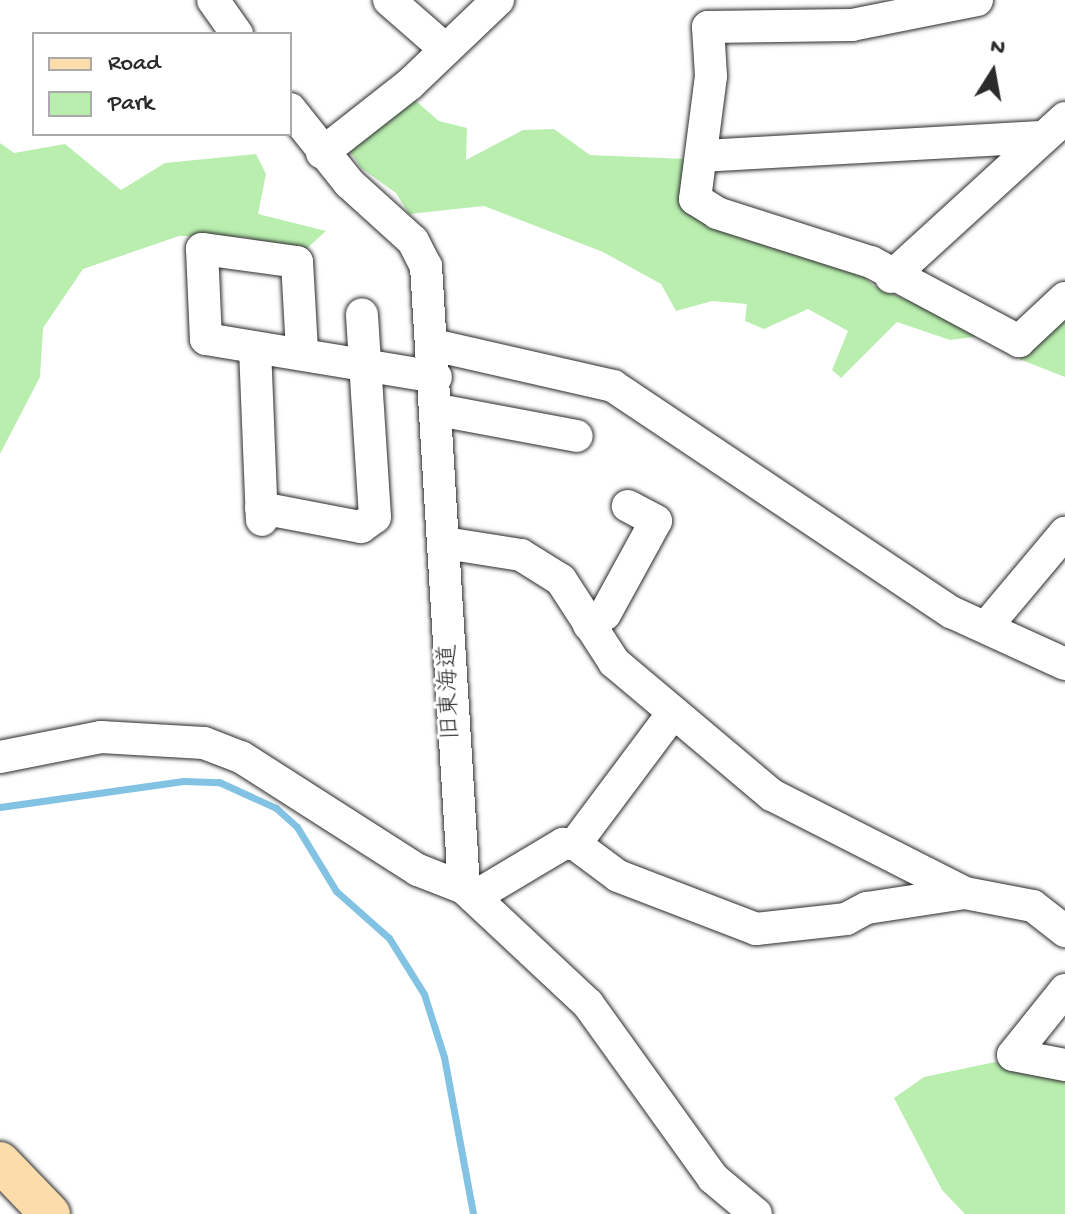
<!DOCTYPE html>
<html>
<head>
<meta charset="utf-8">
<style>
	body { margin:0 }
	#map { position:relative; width:1065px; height:1214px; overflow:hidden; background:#fff; font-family:"Gochi Hand","Klee One",sans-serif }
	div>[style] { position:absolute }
	.green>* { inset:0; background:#b9eeaf }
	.stream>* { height:7px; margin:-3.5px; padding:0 3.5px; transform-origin:3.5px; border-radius:3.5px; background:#82c2e3 }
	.roads { filter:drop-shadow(0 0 2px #2b2b2b) drop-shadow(0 0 2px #2b2b2b) }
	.minor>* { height:32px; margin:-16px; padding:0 16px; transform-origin:16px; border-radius:16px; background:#fff }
	.major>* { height:40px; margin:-20px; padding:0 20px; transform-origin:20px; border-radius:20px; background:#faddab }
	span { translate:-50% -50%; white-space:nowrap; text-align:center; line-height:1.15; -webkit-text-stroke:6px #fff; paint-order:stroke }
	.street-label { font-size:24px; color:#2b2b2b }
	.legend { position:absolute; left:32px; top:32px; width:260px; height:104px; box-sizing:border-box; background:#fff; border:2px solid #aaa; margin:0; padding:10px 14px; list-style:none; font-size:24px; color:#2b2b2b }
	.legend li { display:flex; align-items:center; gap:16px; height:40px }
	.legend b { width:40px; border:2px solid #aaa }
	.north { position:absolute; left:953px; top:32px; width:80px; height:80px; -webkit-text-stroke:6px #fff; paint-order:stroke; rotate:11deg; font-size:22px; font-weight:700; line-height:32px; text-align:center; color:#2b2b2b }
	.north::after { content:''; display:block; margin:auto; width:28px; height:36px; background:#2b2b2b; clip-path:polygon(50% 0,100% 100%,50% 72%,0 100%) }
</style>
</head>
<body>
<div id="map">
	<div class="green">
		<div style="clip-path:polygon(411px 97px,439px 121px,467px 128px,466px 160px,523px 130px,554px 129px,590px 155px,688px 159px,684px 208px,856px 270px,874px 286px,989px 335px,950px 340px,897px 322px,841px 378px,832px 370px,848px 331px,808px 309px,764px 329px,745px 321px,747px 304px,712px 301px,676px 311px,661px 284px,603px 252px,484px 206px,409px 214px,396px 193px,361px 168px,347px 147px)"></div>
		<div style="clip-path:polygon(0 143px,14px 153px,65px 144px,121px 190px,165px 163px,256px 154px,266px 174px,258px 214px,326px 231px,303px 252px,244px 237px,179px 236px,83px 269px,43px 328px,40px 377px,0 454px)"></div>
		<div style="clip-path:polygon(1065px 317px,1065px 377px,1019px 359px)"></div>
		<div style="clip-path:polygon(995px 1062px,1065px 1074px,1065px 1214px,965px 1214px,942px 1190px,894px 1098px,924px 1077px)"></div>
	</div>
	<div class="stream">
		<div style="left:0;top:807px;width:185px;rotate:-8.1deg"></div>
		<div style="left:183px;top:781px;width:36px;rotate:2deg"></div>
		<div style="left:219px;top:782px;width:63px;rotate:24.5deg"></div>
		<div style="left:276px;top:808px;width:28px;rotate:42deg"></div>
		<div style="left:297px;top:827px;width:75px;rotate:58.6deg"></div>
		<div style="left:336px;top:891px;width:71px;rotate:41.6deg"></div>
		<div style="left:389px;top:938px;width:66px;rotate:58deg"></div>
		<div style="left:424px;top:994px;width:66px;rotate:72.4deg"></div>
		<div style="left:444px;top:1057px;width:160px;rotate:79.5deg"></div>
	</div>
	<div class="roads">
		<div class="minor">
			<div style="left:213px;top:0;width:42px;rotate:54.8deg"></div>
			<div style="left:389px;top:0;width:74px;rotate:41.2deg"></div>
			<div style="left:977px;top:0;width:127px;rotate:168.7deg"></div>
			<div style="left:852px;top:25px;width:144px;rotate:179.2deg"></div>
			<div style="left:708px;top:27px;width:49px;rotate:86.5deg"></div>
			<div style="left:711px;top:76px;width:124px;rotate:97.4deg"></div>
			<div style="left:695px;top:199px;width:26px;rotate:32deg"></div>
			<div style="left:717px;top:213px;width:162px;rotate:17.7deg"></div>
			<div style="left:871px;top:262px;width:168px;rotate:28.1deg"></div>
			<div style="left:1019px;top:341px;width:63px;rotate:-43.1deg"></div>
			<div style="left:290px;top:109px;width:95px;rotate:51.4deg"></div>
			<div style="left:349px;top:183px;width:86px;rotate:42.2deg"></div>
			<div style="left:413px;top:241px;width:28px;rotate:63deg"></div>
			<div style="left:426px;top:266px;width:623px;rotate:86.5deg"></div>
			<div style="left:322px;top:153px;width:112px;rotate:-38.1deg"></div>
			<div style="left:410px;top:84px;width:122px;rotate:-43.7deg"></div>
			<div style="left:702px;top:156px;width:341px;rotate:-3.2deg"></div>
			<div style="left:891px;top:277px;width:236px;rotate:-42.4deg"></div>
			<div style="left:433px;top:345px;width:185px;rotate:12.8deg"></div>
			<div style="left:613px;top:386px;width:407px;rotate:33.8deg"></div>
			<div style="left:951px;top:612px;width:125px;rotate:24.5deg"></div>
			<div style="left:255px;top:348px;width:172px;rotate:87.7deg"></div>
			<div style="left:302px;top:351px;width:89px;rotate:-93.2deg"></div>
			<div style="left:297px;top:262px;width:96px;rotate:-172.2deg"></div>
			<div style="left:202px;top:249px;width:90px;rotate:87.5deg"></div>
			<div style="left:206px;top:339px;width:233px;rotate:9.4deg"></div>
			<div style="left:438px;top:410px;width:141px;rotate:10.6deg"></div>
			<div style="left:261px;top:508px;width:102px;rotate:10.8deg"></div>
			<div style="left:361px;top:527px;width:17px;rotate:-36deg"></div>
			<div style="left:375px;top:517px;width:203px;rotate:-93.7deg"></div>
			<div style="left:445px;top:543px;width:77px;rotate:9deg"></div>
			<div style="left:521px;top:555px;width:47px;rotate:32deg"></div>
			<div style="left:561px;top:580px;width:98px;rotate:57.1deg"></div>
			<div style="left:614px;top:662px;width:207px;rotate:40.1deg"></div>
			<div style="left:772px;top:795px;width:216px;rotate:26.9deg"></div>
			<div style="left:965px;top:893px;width:69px;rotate:10.8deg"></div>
			<div style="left:1033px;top:906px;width:41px;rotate:38deg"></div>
			<div style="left:589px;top:625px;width:19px;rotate:-35deg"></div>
			<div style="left:605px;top:614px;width:106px;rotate:-61.3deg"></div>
			<div style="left:656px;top:521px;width:32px;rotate:-152deg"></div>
			<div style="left:986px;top:627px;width:123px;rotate:-50deg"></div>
			<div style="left:0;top:757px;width:103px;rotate:-11.2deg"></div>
			<div style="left:101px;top:737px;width:103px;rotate:3.3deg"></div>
			<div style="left:204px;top:743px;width:40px;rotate:21deg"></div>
			<div style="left:241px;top:757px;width:210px;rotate:32.6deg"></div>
			<div style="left:418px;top:870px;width:49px;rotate:21.4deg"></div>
			<div style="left:464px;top:888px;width:170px;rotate:43.1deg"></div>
			<div style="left:588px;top:1004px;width:214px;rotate:54.3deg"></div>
			<div style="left:713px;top:1178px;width:56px;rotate:39.9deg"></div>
			<div style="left:575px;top:844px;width:54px;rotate:36.7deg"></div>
			<div style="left:618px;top:876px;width:148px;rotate:21deg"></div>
			<div style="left:756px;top:929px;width:91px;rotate:-6.3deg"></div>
			<div style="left:846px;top:919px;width:24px;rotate:-28deg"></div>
			<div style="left:867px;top:908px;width:99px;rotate:-8.7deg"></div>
			<div style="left:474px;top:897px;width:104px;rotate:-30.8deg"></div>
			<div style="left:563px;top:844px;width:12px"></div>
			<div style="left:575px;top:844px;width:164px;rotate:-53.2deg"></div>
			<div style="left:1065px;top:990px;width:83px;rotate:128.7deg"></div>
			<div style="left:1013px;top:1055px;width:53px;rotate:10.9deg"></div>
		</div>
		<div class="major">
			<div style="left:0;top:1162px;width:72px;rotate:46.1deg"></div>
		</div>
	</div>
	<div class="street-label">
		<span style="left:451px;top:692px;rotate:-92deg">旧東海道</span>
	</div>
	<ul class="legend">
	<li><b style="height:10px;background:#faddab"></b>Road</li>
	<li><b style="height:22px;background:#b9eeaf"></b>Park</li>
	</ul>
	<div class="north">N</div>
</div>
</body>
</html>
